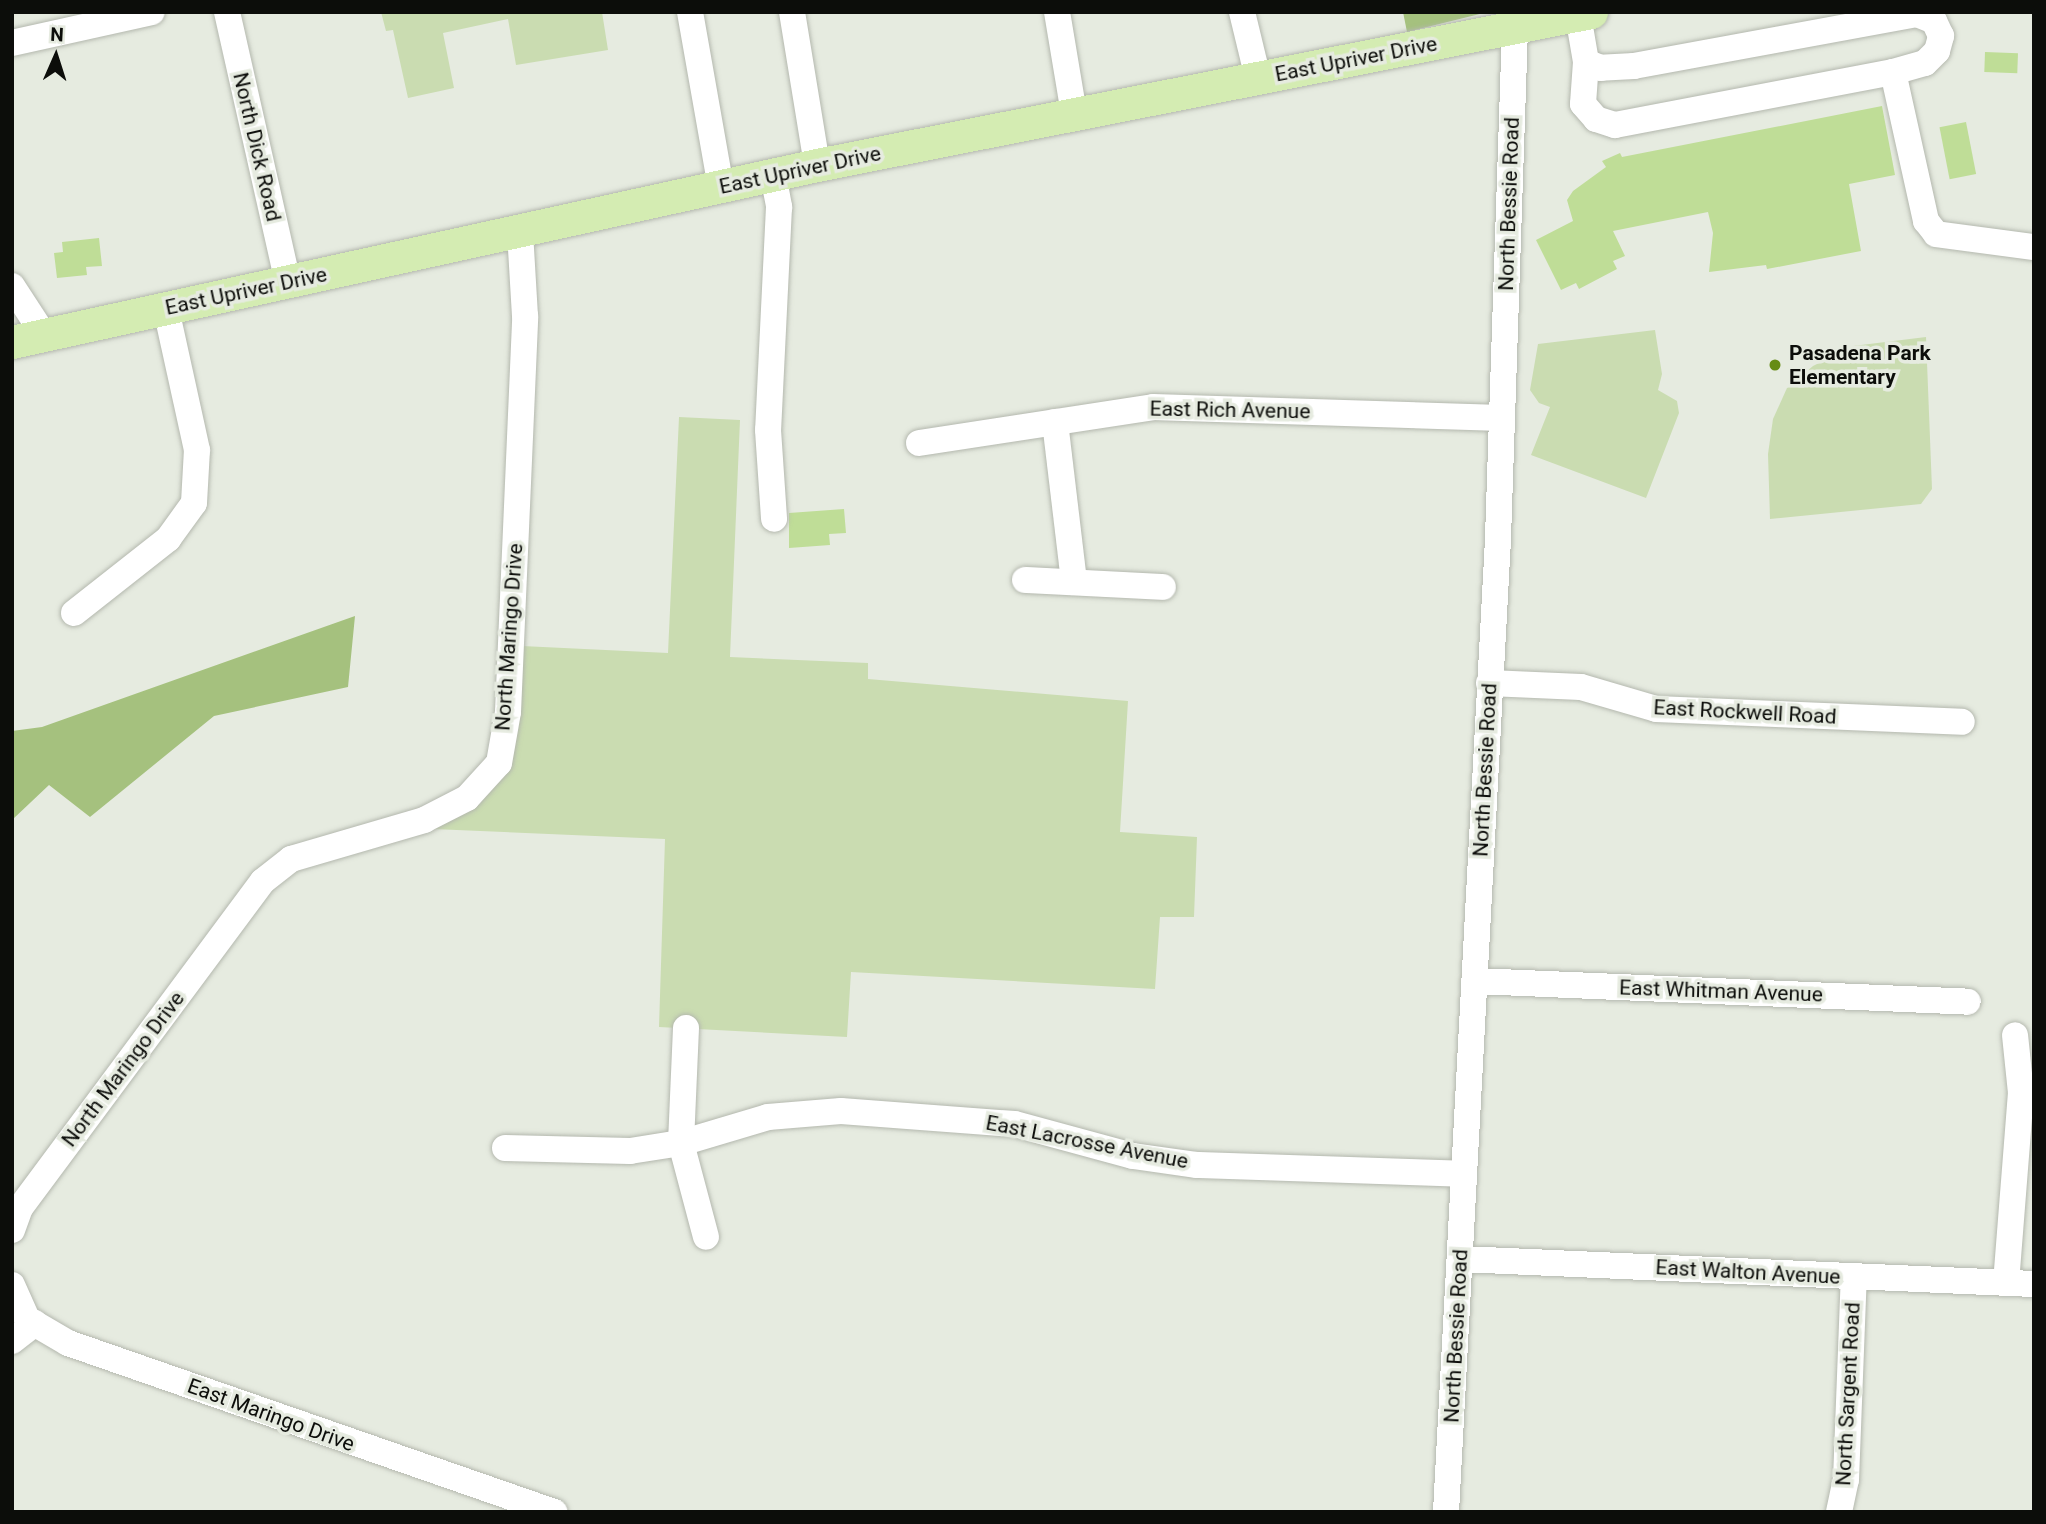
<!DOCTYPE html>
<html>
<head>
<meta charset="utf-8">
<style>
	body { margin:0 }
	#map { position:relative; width:2046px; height:1524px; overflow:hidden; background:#e6ebe0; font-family:Roboto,sans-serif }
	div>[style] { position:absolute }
	.green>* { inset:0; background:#cadcb1 }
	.forest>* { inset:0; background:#a5c17e }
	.building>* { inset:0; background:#bfdd97; transform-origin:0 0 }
	.roads { filter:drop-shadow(0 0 2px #b4b8ae) drop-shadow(0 0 2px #b4b8ae) }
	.minor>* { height:26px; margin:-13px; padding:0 13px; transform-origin:13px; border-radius:13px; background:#fff }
	.major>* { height:33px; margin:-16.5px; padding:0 16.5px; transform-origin:16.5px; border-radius:16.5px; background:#d4ecb2 }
	.dots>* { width:19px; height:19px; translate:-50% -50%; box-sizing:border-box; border:4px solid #e6ebe0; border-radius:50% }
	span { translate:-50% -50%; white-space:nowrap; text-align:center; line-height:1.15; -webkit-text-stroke:7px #e6ebe0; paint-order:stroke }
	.street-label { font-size:21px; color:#0c0d0a }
	.poi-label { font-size:21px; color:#0c0d0a; font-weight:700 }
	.left { translate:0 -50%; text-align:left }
	.frame { position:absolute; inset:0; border:14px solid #0c0d0a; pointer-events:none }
	.north { position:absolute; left:21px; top:21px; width:70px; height:70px; -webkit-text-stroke:5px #e6ebe0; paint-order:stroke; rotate:3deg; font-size:19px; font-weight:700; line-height:28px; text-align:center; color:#0c0d0a }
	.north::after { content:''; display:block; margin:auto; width:24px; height:32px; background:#0c0d0a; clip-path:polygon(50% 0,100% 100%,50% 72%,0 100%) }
</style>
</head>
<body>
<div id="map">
	<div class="green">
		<div style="clip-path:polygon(381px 12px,602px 12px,608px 50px,516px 65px,508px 19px,443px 33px,454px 88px,408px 98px,393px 30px,386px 31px)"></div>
		<div style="clip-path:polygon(1655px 330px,1662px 374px,1658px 390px,1677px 401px,1679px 413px,1646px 498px,1531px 455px,1550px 407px,1539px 403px,1530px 390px,1538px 344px)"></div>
		<div style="clip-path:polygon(1926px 337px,1932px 489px,1921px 504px,1770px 519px,1768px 454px,1773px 419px,1787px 388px,1813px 366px,1853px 346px)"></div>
		<div style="clip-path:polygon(679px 417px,740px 420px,730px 657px,868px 663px,868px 679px,1128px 701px,1120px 832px,1197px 837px,1194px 917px,1160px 917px,1155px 989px,851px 972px,847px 1037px,659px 1027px,665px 839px,433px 829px,480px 804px,503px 772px,522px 646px,668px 653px)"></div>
	</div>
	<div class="forest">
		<div style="clip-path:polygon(1403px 12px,1488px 12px,1407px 32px)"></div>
		<div style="clip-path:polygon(355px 616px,348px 687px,214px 716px,90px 817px,49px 785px,12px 820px,12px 731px,42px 727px)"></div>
	</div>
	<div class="building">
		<div style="left:1985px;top:52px;width:33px;height:20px;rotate:2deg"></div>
		<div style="clip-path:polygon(1882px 106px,1895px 175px,1849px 184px,1861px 251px,1767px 269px,1766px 265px,1709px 272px,1713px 233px,1708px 212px,1613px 231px,1625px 256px,1613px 261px,1617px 269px,1579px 289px,1576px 283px,1561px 290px,1536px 240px,1573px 221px,1567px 200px,1573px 191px,1606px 167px,1602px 161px,1620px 153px,1622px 157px)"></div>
		<div style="left:1966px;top:122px;width:53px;height:27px;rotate:79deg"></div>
		<div style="clip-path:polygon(99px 238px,102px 266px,86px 267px,87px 275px,57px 278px,54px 253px,63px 252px,62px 242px)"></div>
		<div style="clip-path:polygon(844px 509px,846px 533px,829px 534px,830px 545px,789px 548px,789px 513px)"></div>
	</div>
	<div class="roads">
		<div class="minor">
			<div style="left:227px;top:12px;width:277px;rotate:77.3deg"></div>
			<div style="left:690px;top:12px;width:178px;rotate:80deg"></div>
			<div style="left:792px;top:12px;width:155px;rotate:80.7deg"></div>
			<div style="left:1057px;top:12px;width:103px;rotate:80.5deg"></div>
			<div style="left:1242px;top:12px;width:68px;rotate:76.4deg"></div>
			<div style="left:1578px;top:15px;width:48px;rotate:80.3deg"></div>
			<div style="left:1586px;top:62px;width:42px;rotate:94.1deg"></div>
			<div style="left:1583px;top:104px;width:20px;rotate:49deg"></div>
			<div style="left:1596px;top:119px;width:20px;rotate:18deg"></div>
			<div style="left:1615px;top:125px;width:283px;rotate:-10.8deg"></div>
			<div style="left:1893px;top:72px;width:33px;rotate:-16deg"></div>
			<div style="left:1925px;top:63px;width:17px;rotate:-45deg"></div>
			<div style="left:1937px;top:51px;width:16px;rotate:-75deg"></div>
			<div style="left:1941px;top:36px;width:17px;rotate:-115deg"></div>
			<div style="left:1934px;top:21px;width:18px;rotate:-158deg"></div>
			<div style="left:1917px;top:14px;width:288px;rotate:169.6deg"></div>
			<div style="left:1634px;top:66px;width:33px;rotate:177deg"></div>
			<div style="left:1601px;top:68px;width:16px;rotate:-158deg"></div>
			<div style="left:12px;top:43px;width:143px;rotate:-12.5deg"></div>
			<div style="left:1893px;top:72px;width:153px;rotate:77.5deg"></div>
			<div style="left:1926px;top:221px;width:16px;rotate:52deg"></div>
			<div style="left:1936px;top:234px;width:99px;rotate:7.6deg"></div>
			<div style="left:773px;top:175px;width:33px;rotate:79deg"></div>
			<div style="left:779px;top:207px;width:223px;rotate:92.8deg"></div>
			<div style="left:768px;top:430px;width:89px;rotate:86.1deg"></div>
			<div style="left:12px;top:286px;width:59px;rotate:56.9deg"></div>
			<div style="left:1055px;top:422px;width:161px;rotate:83.2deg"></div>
			<div style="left:919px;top:443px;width:237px;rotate:-8.7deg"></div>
			<div style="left:1153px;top:407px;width:349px;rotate:1.8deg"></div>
			<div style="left:1025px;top:580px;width:138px;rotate:2.9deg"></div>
			<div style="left:74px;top:613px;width:120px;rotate:-38.2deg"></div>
			<div style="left:168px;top:539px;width:44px;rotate:-54.2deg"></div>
			<div style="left:194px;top:503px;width:53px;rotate:-86.8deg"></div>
			<div style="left:197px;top:450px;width:144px;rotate:-102.4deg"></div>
			<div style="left:1489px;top:683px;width:92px;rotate:2.5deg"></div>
			<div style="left:1581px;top:687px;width:78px;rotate:16.3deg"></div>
			<div style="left:1656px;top:709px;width:306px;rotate:2.4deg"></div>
			<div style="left:1475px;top:981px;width:493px;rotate:2.4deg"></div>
			<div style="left:686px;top:1028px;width:115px;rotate:92.5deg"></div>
			<div style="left:681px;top:1143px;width:97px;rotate:75.1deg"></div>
			<div style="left:505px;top:1148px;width:125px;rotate:1.4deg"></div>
			<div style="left:630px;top:1151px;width:52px;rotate:-8.9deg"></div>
			<div style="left:681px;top:1143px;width:91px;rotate:-16.6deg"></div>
			<div style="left:768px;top:1117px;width:73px;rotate:-4.7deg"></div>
			<div style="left:841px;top:1111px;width:174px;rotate:4.3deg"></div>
			<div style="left:1015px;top:1124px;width:122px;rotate:15.2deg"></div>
			<div style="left:1133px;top:1156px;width:65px;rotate:8deg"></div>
			<div style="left:1197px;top:1165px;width:267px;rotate:1.9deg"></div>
			<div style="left:12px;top:1230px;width:23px;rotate:-70deg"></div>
			<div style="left:20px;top:1208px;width:407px;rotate:-53.4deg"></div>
			<div style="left:263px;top:881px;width:36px;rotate:-38deg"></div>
			<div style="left:291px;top:859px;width:139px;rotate:-16.3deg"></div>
			<div style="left:424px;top:820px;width:48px;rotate:-27.1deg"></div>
			<div style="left:467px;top:798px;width:47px;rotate:-47.6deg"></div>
			<div style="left:499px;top:763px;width:52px;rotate:-80deg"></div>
			<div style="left:508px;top:712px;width:396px;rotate:-87.5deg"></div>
			<div style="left:525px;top:316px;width:85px;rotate:-93.4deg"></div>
			<div style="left:1461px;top:1259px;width:574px;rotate:2.5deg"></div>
			<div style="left:2006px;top:1283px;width:191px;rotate:-85.5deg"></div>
			<div style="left:2021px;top:1093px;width:58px;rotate:-95.9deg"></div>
			<div style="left:12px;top:1285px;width:37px;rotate:66deg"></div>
			<div style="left:27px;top:1319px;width:48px;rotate:30.3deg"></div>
			<div style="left:68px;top:1343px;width:515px;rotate:19.17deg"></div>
			<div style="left:12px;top:1341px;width:29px;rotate:-38deg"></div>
			<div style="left:1446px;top:1512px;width:975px;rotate:-86.94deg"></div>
			<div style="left:1498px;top:538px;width:510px;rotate:-88.09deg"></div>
			<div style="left:1839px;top:1512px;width:33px;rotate:-78deg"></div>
			<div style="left:1846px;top:1480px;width:204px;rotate:-87.8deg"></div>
		</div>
		<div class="major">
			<div style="left:12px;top:342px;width:824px;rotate:-12.4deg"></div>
			<div style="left:817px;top:165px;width:789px;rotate:-11.18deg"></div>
		</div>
	</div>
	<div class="dots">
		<div style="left:1775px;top:365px;background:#668c15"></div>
	</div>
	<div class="street-label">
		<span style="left:1356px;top:59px;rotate:-11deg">East Upriver Drive</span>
		<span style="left:257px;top:147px;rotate:77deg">North Dick Road</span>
		<span style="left:800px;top:170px;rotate:-12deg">East Upriver Drive</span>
		<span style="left:1509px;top:204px;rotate:-88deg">North Bessie Road</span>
		<span style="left:246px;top:291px;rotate:-12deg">East Upriver Drive</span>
		<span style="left:1230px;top:410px;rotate:1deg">East Rich Avenue</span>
		<span style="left:509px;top:637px;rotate:-86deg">North Maringo Drive</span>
		<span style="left:1745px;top:712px;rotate:3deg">East Rockwell Road</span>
		<span style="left:1485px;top:770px;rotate:-87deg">North Bessie Road</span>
		<span style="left:1721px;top:991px;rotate:2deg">East Whitman Avenue</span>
		<span style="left:123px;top:1069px;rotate:-53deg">North Maringo Drive</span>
		<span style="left:1087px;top:1142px;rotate:11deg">East Lacrosse Avenue</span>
		<span style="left:1748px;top:1272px;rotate:3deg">East Walton Avenue</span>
		<span style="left:1456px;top:1336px;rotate:-87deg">North Bessie Road</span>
		<span style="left:1848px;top:1394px;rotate:-87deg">North Sargent Road</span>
		<span style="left:271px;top:1415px;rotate:20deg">East Maringo Drive</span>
	</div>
	<div class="poi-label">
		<span class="left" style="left:1789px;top:365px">Pasadena Park<br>Elementary</span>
	</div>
	<div class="frame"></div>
	<div class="north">N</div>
</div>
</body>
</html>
